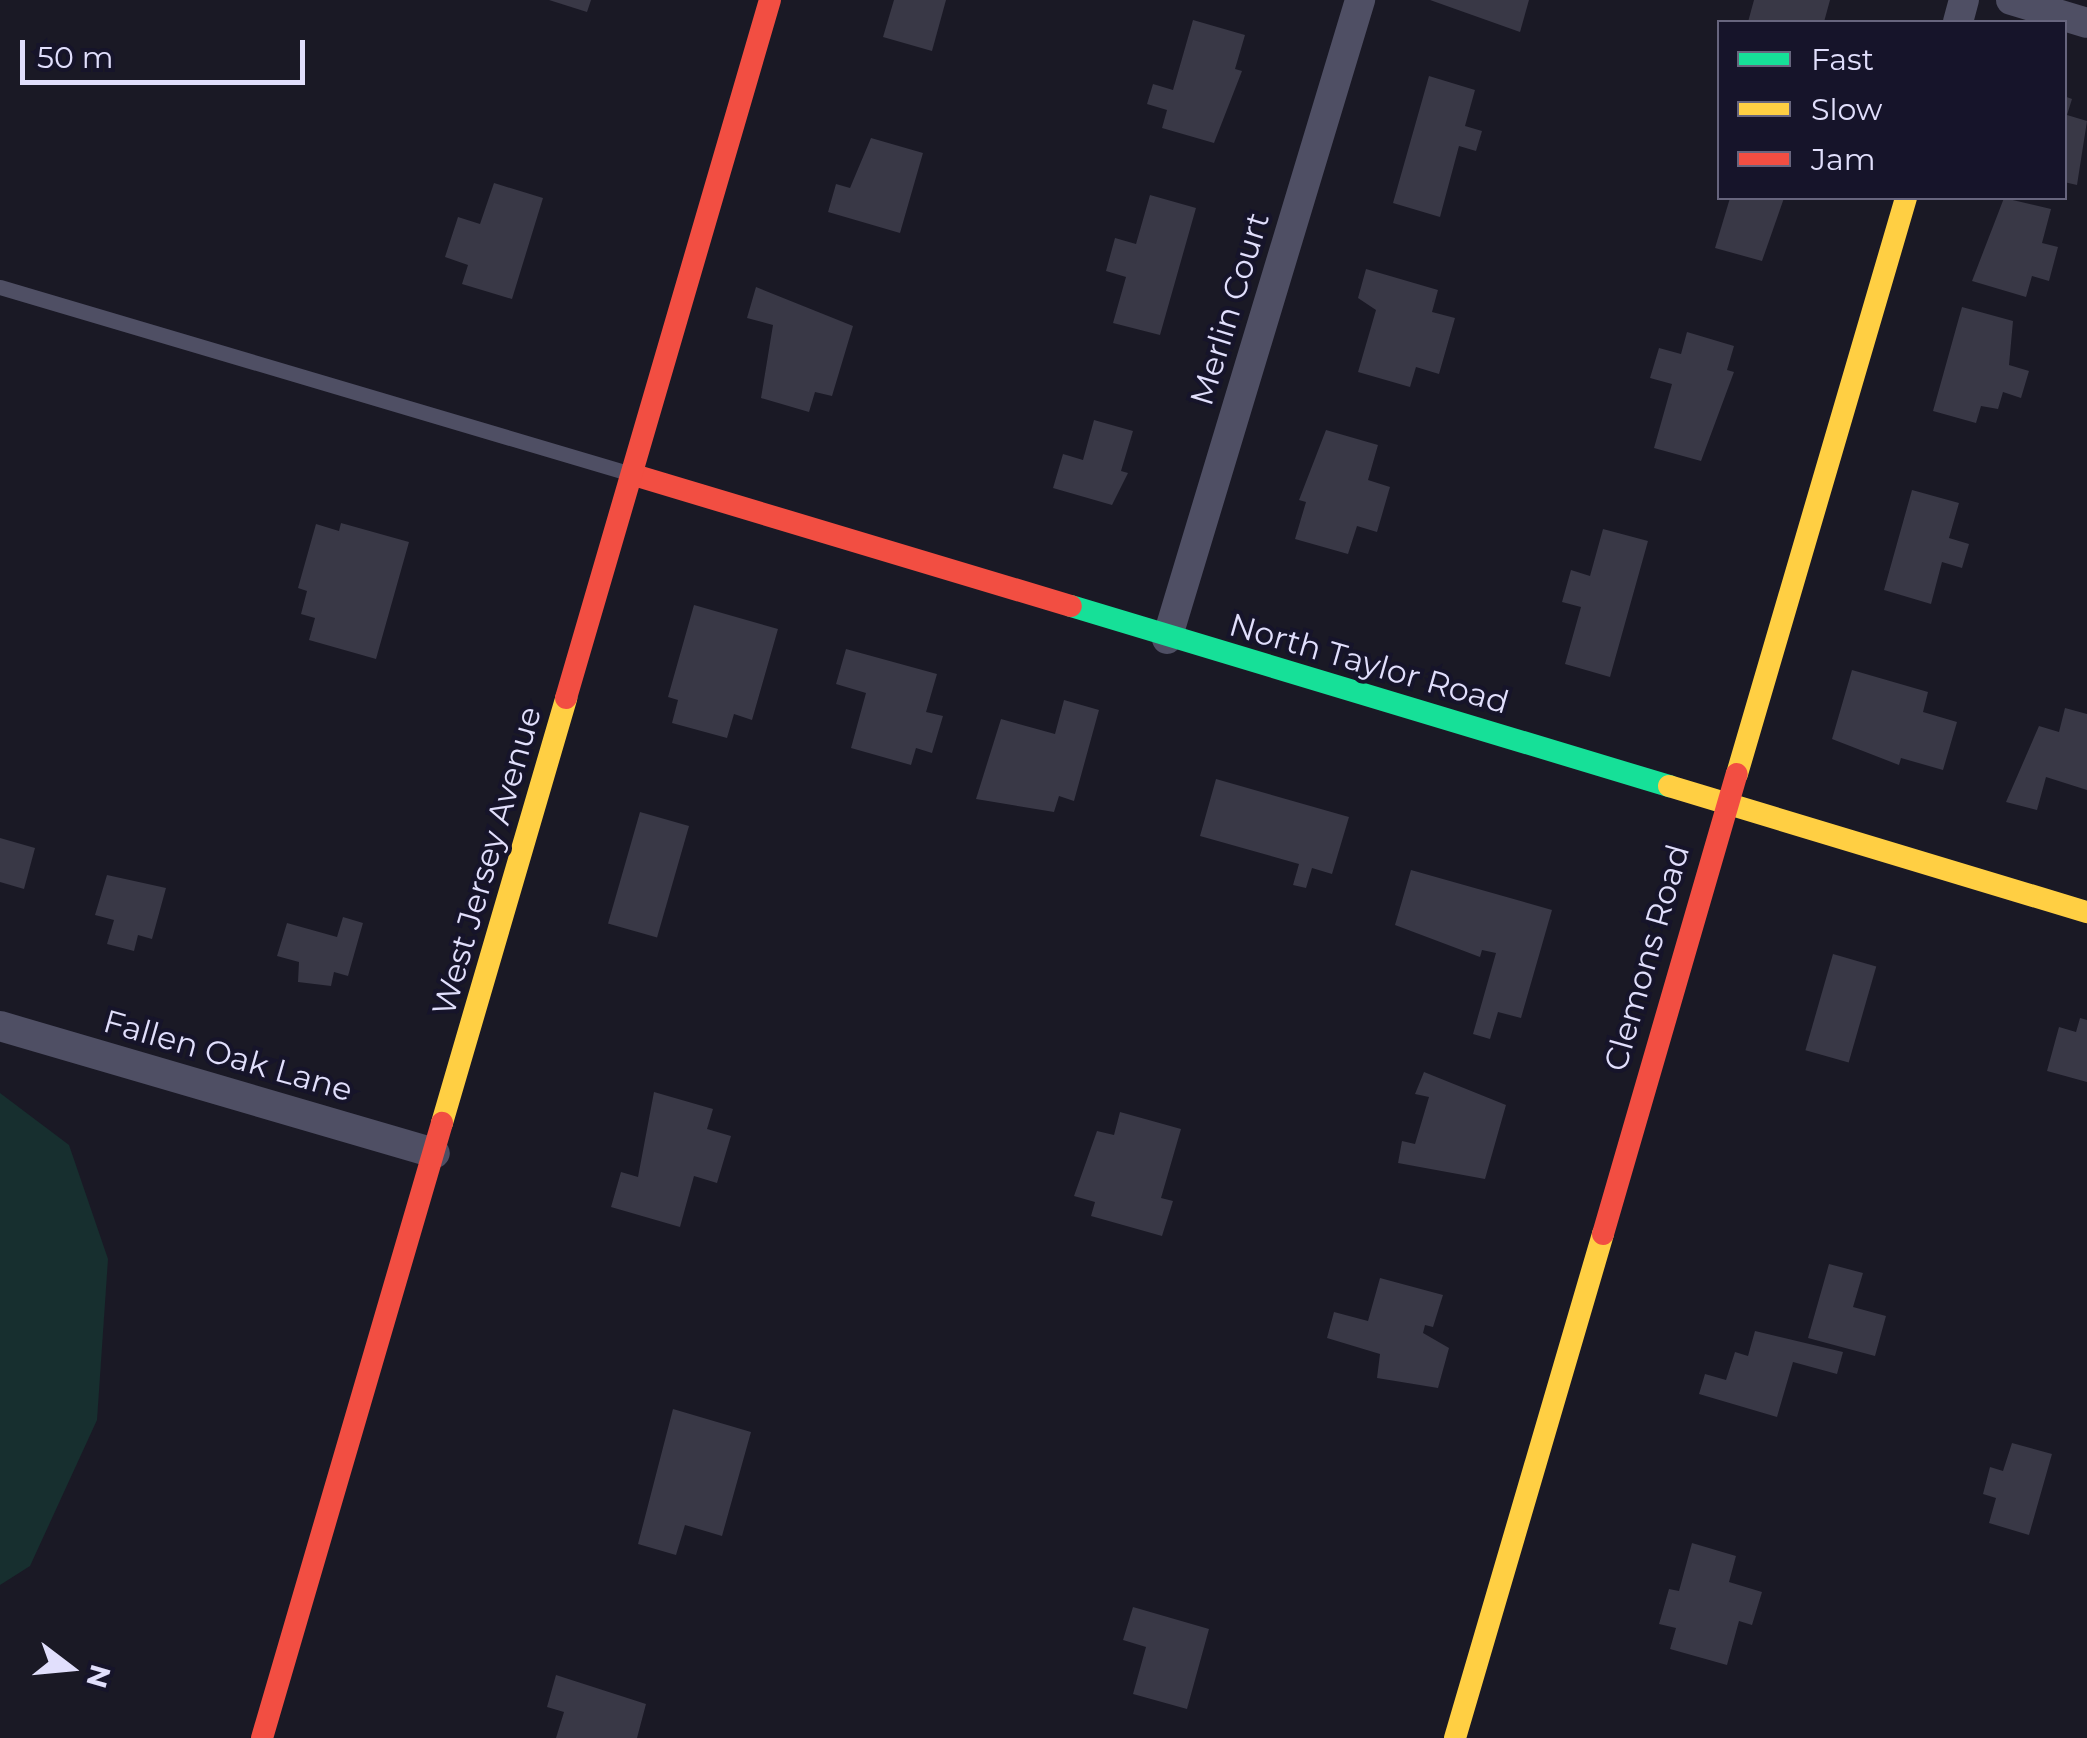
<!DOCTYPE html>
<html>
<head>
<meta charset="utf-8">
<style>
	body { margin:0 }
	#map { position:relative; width:2087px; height:1738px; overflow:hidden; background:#1a1925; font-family:Montserrat,sans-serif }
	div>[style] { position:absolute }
	.green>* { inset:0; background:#172f2f }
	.building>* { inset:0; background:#393846; transform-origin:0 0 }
	.lane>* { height:15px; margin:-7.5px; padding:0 7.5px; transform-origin:7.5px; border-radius:7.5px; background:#4f4f64 }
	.street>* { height:30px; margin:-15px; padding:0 15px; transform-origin:15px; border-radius:15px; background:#4f4f64 }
	.fast>* { height:22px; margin:-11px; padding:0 11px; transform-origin:11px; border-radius:11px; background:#16e098 }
	.slow>* { height:22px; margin:-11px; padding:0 11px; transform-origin:11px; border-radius:11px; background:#ffcf43 }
	.jam>* { height:22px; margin:-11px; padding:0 11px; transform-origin:11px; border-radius:11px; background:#f24e42 }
	span { translate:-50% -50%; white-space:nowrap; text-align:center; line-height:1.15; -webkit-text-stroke:8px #16142a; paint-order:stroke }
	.street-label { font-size:32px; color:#e1dffc }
	.legend { position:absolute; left:1717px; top:20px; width:350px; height:180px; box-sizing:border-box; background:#16142a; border:2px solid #67657e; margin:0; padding:12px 18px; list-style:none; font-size:30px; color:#e1dffc }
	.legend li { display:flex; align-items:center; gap:20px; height:50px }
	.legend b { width:50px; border:2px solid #67657e }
	.north { position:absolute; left:20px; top:1618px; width:100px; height:100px; -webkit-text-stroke:8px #16142a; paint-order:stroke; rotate:106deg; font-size:28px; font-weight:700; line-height:40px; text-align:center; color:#e1dffc }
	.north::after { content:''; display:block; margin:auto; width:35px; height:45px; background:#e1dffc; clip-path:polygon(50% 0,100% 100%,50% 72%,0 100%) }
	.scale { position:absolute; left:20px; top:40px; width:285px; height:45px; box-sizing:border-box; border:5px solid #e1dffc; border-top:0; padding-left:12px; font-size:30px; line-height:35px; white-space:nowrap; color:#e1dffc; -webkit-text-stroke:8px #16142a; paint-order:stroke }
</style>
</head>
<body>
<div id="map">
	<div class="green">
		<div style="clip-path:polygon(0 1093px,69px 1145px,108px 1259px,97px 1420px,30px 1566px,0 1585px)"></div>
	</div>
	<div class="building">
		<div style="clip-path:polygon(549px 0,591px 0,587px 12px)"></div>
		<div style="clip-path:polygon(894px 0,946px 0,932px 51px,883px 37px)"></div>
		<div style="clip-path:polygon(1430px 0,1529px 0,1520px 32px)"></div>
		<div style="clip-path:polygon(1754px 0,1830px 0,1824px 22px,1748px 22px)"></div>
		<div style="clip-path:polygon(1193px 20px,1245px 35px,1235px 69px,1242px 71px,1214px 143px,1162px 128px,1167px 110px,1147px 104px,1153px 84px,1173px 90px)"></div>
		<div style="clip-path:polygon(1429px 76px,1475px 90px,1465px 126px,1482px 131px,1476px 151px,1459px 146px,1440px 217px,1393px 203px)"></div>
		<div style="clip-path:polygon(2064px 96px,2072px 99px,2067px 115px,2087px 121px,2077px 185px,2064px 182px)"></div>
		<div style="clip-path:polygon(871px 138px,923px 153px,900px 233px,828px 212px,836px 184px,850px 188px)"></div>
		<div style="clip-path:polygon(494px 183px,543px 198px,512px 299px,462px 284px,468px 265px,445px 257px,458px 217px,480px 224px)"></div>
		<div style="clip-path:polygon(1150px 195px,1196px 208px,1160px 335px,1113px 323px,1126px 277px,1106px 271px,1115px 238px,1136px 244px)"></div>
		<div style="clip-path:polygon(1730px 198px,1784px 198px,1762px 261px,1715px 248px)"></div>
		<div style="clip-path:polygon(2004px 198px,2051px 209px,2042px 243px,2058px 247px,2049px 281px,2032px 276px,2026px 297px,1972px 281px)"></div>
		<div style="clip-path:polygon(1366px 269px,1438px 290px,1432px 312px,1455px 318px,1439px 374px,1416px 367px,1410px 387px,1358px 372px,1376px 310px,1358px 298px)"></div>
		<div style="clip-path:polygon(756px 287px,853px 326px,832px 396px,815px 392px,809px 412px,761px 398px,773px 325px,747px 318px)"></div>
		<div style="clip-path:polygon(1962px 307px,2013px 321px,2009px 365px,2029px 371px,2021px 398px,2003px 392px,1998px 409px,1981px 406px,1976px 423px,1933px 411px)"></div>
		<div style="clip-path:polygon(1687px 332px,1734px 346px,1727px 370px,1734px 372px,1701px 461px,1654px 448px,1672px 384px,1650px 378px,1659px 348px,1681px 354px)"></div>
		<div style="clip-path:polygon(1094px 420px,1133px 431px,1121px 471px,1128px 473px,1112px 505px,1053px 488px,1063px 454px,1083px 460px)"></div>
		<div style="clip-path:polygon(1326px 430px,1378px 445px,1368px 480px,1390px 487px,1377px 532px,1357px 526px,1348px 554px,1295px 539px,1306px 502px,1299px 500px)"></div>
		<div style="clip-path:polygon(1912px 490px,1959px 503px,1949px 538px,1969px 544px,1962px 568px,1942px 562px,1931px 604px,1884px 590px)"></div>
		<div style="clip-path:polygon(341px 523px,409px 542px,376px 659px,309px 640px,315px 618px,301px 614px,307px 591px,298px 588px,316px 524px,339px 531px)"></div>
		<div style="clip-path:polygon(1603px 529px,1648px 541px,1610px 677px,1565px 664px,1581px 607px,1562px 602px,1571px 570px,1590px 576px)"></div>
		<div style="clip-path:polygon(694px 605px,778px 629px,752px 720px,734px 714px,727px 738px,672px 723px,678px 700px,668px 697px)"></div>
		<div style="clip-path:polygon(846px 649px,937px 674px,926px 712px,943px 716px,932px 753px,916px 748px,911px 765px,851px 748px,866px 693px,836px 684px)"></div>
		<div style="clip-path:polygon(1852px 670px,1928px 692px,1923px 712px,1957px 722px,1943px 770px,1901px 758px,1899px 765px,1832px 739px)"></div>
		<div style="clip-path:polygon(1064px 700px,1099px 710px,1074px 801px,1059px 796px,1054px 812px,976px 799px,1001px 719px,1055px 734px)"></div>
		<div style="clip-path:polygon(2065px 708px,2087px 714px,2087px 790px,2046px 777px,2037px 810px,2006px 802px,2039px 726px,2059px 732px)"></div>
		<div style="clip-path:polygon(1216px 779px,1349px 817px,1332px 874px,1312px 868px,1306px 888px,1293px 885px,1299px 864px,1200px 836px)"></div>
		<div style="left:640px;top:812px;width:51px;height:116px;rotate:16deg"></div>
		<div style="clip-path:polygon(0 838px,35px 848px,24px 889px,0 882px)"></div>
		<div style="clip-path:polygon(1411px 870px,1552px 910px,1521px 1018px,1498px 1012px,1490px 1039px,1473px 1034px,1496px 953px,1482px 950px,1480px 957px,1395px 925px)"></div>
		<div style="clip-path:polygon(107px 875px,166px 888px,152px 939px,138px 935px,134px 951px,107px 944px,114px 920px,95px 915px)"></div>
		<div style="clip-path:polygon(343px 917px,363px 923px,348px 976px,334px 972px,331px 986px,298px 982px,299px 962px,277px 956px,287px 923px,337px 937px)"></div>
		<div style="left:1833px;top:954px;width:45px;height:100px;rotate:16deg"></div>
		<div style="clip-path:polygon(2080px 1018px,2087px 1020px,2087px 1082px,2047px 1071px,2059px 1027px,2076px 1032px)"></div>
		<div style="clip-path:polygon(1424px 1072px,1506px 1105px,1485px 1179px,1398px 1163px,1402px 1141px,1415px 1144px,1429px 1097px,1415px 1094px)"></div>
		<div style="clip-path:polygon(654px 1092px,713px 1109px,707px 1129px,731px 1136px,717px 1183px,694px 1176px,680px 1227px,611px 1207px,621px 1172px,638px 1177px)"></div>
		<div style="clip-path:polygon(1120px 1112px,1181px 1129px,1161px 1198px,1173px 1201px,1162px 1236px,1091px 1216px,1095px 1202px,1074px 1196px,1097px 1131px,1114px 1135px)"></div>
		<div style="clip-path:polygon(1829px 1264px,1863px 1273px,1853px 1307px,1886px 1316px,1875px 1356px,1808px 1338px)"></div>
		<div style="clip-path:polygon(1380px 1278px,1443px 1295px,1433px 1327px,1425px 1325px,1423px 1333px,1449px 1348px,1438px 1388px,1377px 1378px,1380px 1354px,1327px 1338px,1334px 1312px,1368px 1321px)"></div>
		<div style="clip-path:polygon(1755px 1331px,1843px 1352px,1837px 1374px,1793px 1362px,1777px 1417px,1699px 1394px,1705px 1374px,1726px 1380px,1735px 1352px,1748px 1356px)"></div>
		<div style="clip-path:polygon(673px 1409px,751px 1432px,722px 1536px,685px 1525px,676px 1555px,638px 1544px)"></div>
		<div style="clip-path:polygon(2012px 1443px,2052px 1454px,2029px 1535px,1989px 1523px,1996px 1498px,1983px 1494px,1990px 1467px,2003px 1471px)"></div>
		<div style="clip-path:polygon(1692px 1543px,1736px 1556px,1729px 1582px,1762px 1592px,1752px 1625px,1739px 1621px,1727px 1665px,1670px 1649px,1676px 1628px,1659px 1624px,1669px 1589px,1679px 1591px)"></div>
		<div style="clip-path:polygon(1133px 1607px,1209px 1629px,1187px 1709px,1133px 1694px,1146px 1647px,1123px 1640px)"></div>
		<div style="clip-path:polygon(556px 1675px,646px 1704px,637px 1738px,556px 1738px,564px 1712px,547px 1707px)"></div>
	</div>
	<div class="lane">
		<div style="left:0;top:287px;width:652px;rotate:16.49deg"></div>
	</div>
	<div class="street">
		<div style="left:2011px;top:0;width:79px;rotate:16.8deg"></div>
		<div style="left:1958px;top:22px;width:23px;rotate:-75deg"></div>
		<div style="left:1167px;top:639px;width:668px;rotate:-73.19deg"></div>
		<div style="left:0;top:1026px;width:453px;rotate:16.3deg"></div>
	</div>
	<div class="fast">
		<div style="left:1071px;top:606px;width:625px;rotate:16.75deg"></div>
	</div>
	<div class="slow">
		<div style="left:1737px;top:774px;width:600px;rotate:-73.65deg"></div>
		<div style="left:1669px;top:786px;width:437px;rotate:16.8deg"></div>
		<div style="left:442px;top:1123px;width:443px;rotate:-73.7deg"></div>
		<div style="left:1455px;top:1738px;width:525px;rotate:-73.64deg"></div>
	</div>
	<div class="jam">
		<div style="left:634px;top:475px;width:456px;rotate:16.7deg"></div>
		<div style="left:566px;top:698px;width:727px;rotate:-73.71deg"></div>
		<div style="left:1603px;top:1234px;width:479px;rotate:-73.8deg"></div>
		<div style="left:262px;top:1738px;width:641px;rotate:-73.69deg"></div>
	</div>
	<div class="street-label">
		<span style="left:1230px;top:309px;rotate:-73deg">Merlin Court</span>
		<span style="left:1369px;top:664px;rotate:16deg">North Taylor Road</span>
		<span style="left:487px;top:861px;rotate:-74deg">West Jersey Avenue</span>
		<span style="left:1647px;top:958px;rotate:-74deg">Clemons Road</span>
		<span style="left:228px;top:1056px;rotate:16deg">Fallen Oak Lane</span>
	</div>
	<ul class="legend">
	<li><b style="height:12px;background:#16e098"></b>Fast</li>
	<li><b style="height:12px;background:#ffcf43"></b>Slow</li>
	<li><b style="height:12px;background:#f24e42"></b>Jam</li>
	</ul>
	<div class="north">N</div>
	<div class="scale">50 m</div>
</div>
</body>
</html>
